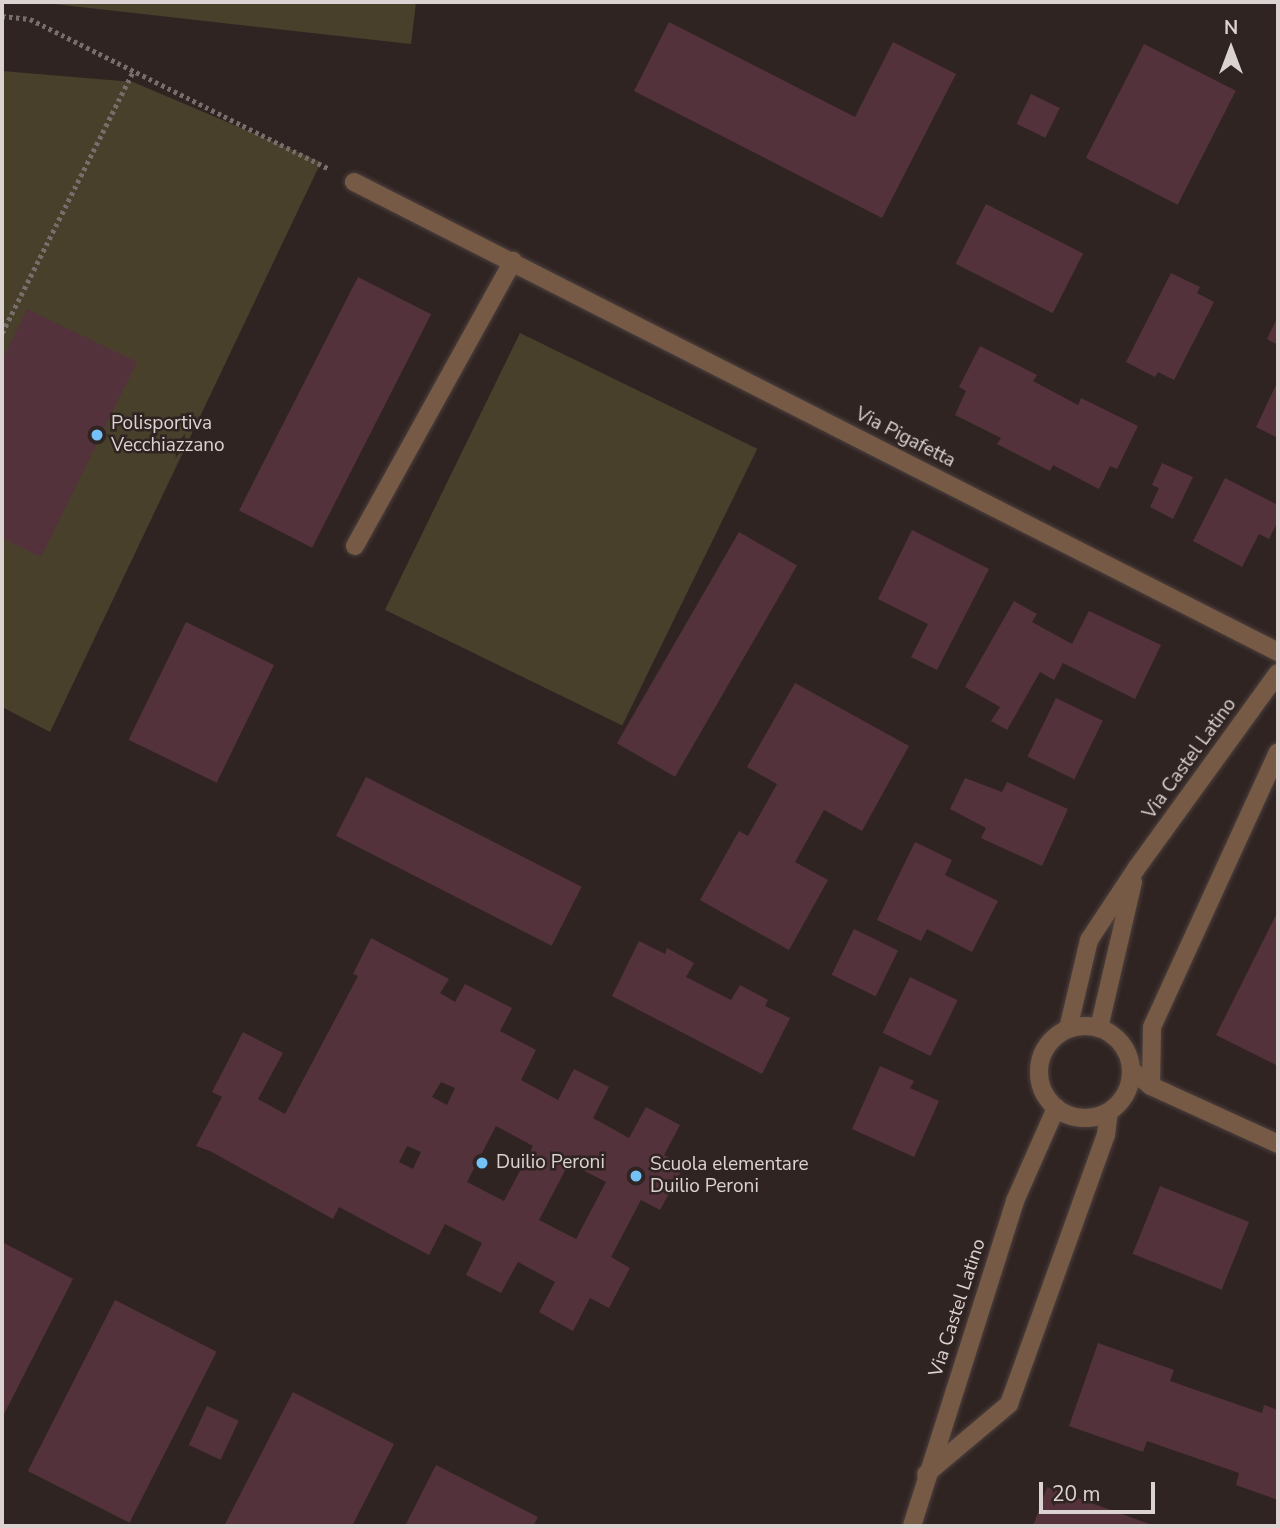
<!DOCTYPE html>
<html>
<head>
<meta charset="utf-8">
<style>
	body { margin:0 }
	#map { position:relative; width:1280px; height:1528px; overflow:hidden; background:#302422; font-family:"Nunito Sans",sans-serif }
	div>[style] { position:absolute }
	.green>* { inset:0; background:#49402c; transform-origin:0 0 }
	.building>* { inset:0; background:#53323c; transform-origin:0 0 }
	.path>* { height:4.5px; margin-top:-2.25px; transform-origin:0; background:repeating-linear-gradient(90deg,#776d6b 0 3.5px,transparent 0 7px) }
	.roads { filter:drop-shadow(0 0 2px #4b403e) drop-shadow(0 0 2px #4b403e) }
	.service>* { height:18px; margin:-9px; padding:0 9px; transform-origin:9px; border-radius:9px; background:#765a45 }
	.minor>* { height:18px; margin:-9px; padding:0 9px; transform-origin:9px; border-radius:9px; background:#765a45 }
	.minor>.ring { margin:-9px; padding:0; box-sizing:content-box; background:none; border:18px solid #765a45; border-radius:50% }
	.dots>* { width:19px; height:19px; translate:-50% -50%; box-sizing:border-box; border:4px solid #302422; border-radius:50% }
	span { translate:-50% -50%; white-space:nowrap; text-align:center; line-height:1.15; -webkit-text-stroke:5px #302422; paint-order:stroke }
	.poi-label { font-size:19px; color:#dbd3d1 }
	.left { translate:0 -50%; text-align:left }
	.street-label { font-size:19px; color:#dbd3d1 }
	.frame { position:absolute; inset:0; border:4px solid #dbd3d1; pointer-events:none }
	.north { position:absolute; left:1196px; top:14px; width:70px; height:70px; -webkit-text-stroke:5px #302422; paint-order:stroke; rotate:0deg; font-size:19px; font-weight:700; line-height:28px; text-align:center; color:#dbd3d1 }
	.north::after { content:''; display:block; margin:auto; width:24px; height:32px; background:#dbd3d1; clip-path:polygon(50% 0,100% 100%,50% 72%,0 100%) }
	.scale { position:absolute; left:1039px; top:1482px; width:116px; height:32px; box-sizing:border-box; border:4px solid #dbd3d1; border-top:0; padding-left:9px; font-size:21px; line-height:24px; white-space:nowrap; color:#dbd3d1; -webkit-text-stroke:5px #302422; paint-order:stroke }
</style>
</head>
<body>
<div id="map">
	<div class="green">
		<div style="clip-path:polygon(36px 2px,416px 2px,411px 44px)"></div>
		<div style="clip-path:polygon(2px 71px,133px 82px,321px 162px,50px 732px,2px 707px)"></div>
		<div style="left:520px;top:333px;width:264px;height:308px;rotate:26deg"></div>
	</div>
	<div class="building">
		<div style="clip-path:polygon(669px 22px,855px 117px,893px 42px,956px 74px,882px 218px,634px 91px)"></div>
		<div style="left:1144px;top:44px;width:103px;height:128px;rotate:27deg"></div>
		<div style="left:1031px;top:94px;width:32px;height:33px;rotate:26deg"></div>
		<div style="left:986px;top:204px;width:109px;height:67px;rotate:27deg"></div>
		<div style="clip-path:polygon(1171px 273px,1200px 287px,1197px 293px,1214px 302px,1174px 380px,1158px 372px,1155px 377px,1126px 362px)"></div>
		<div style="left:358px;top:277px;width:82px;height:262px;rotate:27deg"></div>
		<div style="clip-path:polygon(27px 309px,137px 362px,41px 557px,2px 538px,2px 361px)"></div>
		<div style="clip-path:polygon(1278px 316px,1278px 345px,1267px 339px)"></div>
		<div style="clip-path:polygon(980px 346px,1037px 375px,1033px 381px,1078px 405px,1081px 398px,1138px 426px,1117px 469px,1110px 466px,1099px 489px,1053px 465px,1050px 471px,997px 444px,1001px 438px,955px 415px,966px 391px,959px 387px)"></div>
		<div style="clip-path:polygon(1278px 381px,1278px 438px,1256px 427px)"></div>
		<div style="clip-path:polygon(1162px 463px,1193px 477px,1173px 519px,1150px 507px,1159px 488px,1152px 485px)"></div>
		<div style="clip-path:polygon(1225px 478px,1278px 505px,1278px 521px,1269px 539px,1259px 534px,1242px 567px,1193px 541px)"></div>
		<div style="clip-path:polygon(912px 530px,989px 569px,937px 670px,911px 657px,928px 624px,878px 599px)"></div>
		<div style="left:739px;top:532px;width:67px;height:244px;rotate:30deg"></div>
		<div style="clip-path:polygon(1014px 601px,1037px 614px,1032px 622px,1072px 644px,1089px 611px,1161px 645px,1135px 699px,1063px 663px,1054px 680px,1040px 672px,1007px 730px,991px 721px,1000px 707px,965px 687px)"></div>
		<div style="left:186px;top:622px;width:98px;height:131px;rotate:26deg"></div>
		<div style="clip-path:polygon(795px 683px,909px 746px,862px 831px,824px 810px,795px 862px,828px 880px,789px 950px,700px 900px,739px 831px,748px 836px,777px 784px,747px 767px)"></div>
		<div style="left:1056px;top:698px;width:52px;height:65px;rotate:26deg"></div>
		<div style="left:366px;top:777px;width:242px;height:66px;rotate:27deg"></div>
		<div style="clip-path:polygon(965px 778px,1002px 792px,1007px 782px,1068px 809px,1042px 866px,981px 838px,986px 828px,950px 809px)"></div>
		<div style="clip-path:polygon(915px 842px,952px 860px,945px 875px,998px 901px,972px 952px,927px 929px,921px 941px,877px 920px)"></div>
		<div style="clip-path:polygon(1278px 911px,1278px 1066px,1216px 1035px)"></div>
		<div style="left:854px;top:929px;width:49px;height:51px;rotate:26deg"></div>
		<div style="clip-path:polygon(evenodd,371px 938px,449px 979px,440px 993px,455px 1002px,465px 984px,512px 1008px,500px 1031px,536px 1050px,521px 1080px,558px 1100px,574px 1069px,609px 1087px,593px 1118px,629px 1138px,646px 1107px,680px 1125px,664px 1155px,684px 1166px,660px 1210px,641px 1200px,611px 1257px,630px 1268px,609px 1308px,590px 1298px,573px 1331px,539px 1312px,555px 1282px,518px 1262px,501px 1293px,466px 1275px,482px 1243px,445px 1224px,429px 1255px,339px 1207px,333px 1219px,210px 1151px,196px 1146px,222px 1097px,212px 1092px,243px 1032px,283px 1053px,258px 1099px,285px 1114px,358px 976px,353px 974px,371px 938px,441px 1082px,455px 1088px,447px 1105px,432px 1097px,441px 1082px,371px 938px,496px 1126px,533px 1146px,504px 1201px,467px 1182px,496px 1126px,371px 938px,407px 1146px,421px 1152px,413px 1169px,399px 1162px,407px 1146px,371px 938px,569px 1163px,606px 1182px,576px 1239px,539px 1220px,569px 1163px)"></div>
		<div style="clip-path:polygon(639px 941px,665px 954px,667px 948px,694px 963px,686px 977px,731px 1000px,740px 985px,768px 1000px,765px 1006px,790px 1018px,762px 1074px,612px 996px)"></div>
		<div style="left:910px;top:977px;width:53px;height:62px;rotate:26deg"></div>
		<div style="clip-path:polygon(880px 1066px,914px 1081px,910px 1088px,939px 1101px,914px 1157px,852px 1129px)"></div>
		<div style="left:1160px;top:1186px;width:96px;height:73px;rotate:22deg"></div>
		<div style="clip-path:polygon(2px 1242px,73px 1279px,2px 1418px)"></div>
		<div style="left:115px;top:1300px;width:114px;height:192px;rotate:27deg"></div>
		<div style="clip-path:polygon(1098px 1343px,1174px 1370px,1170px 1381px,1262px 1413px,1264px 1405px,1278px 1410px,1278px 1500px,1236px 1485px,1239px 1473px,1147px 1441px,1143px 1452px,1069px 1426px)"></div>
		<div style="clip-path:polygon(293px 1392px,394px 1444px,352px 1526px,224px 1526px)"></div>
		<div style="left:207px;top:1406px;width:35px;height:43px;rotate:25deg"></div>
		<div style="clip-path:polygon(436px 1465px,538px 1517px,533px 1526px,405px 1526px)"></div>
		<div style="clip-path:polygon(1047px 1487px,1155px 1526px,1033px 1526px)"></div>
	</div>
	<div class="path">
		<div style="left:2px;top:16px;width:28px;rotate:6deg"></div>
		<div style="left:30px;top:19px;width:335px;rotate:26.6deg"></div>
		<div style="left:2px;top:333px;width:293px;rotate:-63.4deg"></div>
	</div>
	<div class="roads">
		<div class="service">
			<div style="left:1151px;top:1086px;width:59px;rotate:-89deg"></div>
			<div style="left:1152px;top:1027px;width:302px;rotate:-65.4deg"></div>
			<div style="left:926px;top:1474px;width:109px;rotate:-40.1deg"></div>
			<div style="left:1009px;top:1404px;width:286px;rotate:-70.2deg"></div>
			<div style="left:1106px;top:1135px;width:23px;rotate:-83deg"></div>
		</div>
		<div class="minor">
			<div style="left:354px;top:182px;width:1037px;rotate:26.96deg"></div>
			<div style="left:355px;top:546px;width:326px;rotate:-61deg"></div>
			<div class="ring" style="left:1039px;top:1026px;width:74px;height:74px"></div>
			<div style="left:1099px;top:1028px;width:150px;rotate:-76.9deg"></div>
			<div style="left:1068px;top:1029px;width:91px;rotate:-76.7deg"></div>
			<div style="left:1089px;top:940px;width:85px;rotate:-56.5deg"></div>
			<div style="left:1136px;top:869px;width:242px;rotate:-54.1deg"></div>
			<div style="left:1131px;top:1070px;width:26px;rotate:39deg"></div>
			<div style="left:1151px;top:1086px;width:140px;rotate:24.5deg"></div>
			<div style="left:912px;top:1526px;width:341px;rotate:-72.4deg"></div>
			<div style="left:1015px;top:1201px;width:102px;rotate:-66.2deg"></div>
		</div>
	</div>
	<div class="dots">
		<div style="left:97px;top:435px;background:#73c1f6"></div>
		<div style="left:482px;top:1163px;background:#73c1f6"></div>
		<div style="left:636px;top:1176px;background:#73c1f6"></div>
	</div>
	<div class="poi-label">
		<span class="left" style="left:111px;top:435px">Polisportiva<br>Vecchiazzano</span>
		<span class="left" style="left:496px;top:1163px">Duilio Peroni</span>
		<span class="left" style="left:650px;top:1176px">Scuola elementare<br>Duilio Peroni</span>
	</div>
	<div class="street-label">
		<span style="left:905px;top:438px;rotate:27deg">Via Pigafetta</span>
		<span style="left:1190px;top:759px;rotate:-54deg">Via Castel Latino</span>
		<span style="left:958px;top:1308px;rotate:-72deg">Via Castel Latino</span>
	</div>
	<div class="frame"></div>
	<div class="north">N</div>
	<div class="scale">20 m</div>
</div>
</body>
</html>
